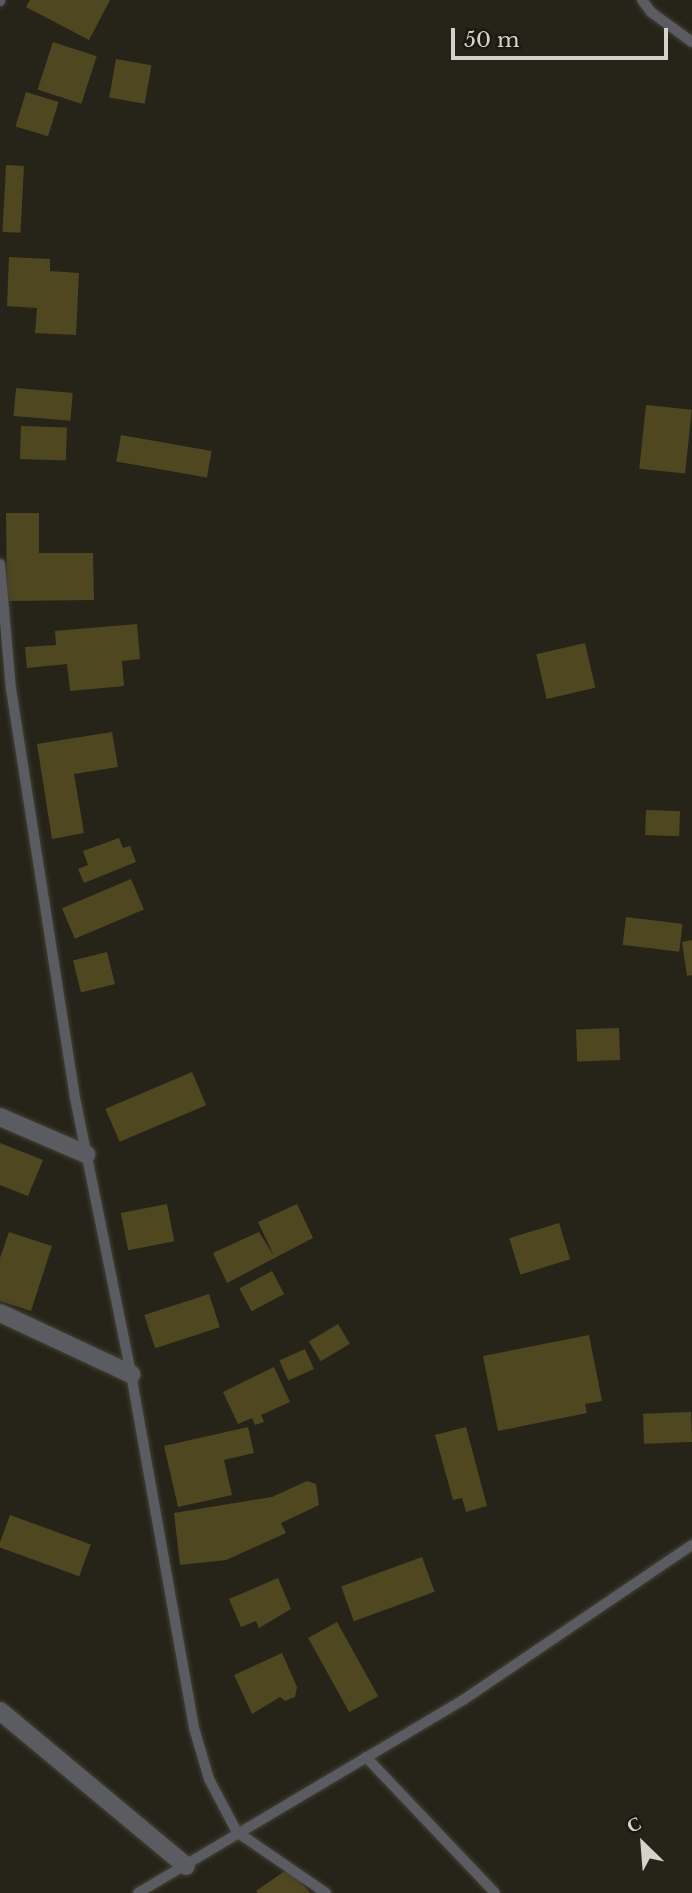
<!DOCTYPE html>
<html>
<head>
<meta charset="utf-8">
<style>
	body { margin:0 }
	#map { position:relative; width:692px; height:1893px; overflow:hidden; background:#262419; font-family:"Libre Baskerville",serif }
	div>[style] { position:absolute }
	.building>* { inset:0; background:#4f4720; transform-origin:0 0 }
	.roads { filter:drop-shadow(0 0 2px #424035) drop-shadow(0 0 2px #424035) }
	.service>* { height:10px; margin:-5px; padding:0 5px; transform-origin:5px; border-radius:5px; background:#5a5c61 }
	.minor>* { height:18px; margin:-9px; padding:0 9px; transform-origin:9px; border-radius:9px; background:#5a5c61 }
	span { translate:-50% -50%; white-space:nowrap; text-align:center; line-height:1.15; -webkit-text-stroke:5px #1c1a10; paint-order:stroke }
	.north { position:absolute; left:608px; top:1809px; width:70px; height:70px; -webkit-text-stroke:5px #1c1a10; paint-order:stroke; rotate:335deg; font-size:19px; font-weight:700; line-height:28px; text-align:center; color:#d3d2cb }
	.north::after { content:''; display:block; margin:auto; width:24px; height:32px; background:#d3d2cb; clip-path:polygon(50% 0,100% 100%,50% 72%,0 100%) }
	.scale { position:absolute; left:451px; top:28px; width:217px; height:32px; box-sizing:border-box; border:4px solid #d3d2cb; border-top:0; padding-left:9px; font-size:21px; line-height:24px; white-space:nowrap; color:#d3d2cb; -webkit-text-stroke:5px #1c1a10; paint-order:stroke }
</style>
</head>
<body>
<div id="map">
	<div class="building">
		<div style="clip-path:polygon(30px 0,110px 0,89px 40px,26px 7px)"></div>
		<div style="left:53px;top:42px;width:46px;height:50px;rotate:18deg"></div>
		<div style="left:116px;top:59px;width:36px;height:39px;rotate:10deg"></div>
		<div style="left:26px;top:92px;width:34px;height:36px;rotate:17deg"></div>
		<div style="left:6px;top:165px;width:18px;height:67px;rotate:3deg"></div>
		<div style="clip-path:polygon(9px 257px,50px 259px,50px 271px,79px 273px,76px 335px,35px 333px,37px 308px,7px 306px)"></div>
		<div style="left:16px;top:388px;width:57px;height:28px;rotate:5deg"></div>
		<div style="left:646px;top:405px;width:46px;height:64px;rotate:6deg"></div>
		<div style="left:21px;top:426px;width:46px;height:33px;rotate:2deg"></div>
		<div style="left:121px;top:435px;width:92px;height:27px;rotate:10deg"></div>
		<div style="clip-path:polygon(6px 513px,39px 513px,39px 553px,93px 553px,94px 600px,7px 601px)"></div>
		<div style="clip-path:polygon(137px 624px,140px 659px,122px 661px,124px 686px,70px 691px,67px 664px,27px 668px,25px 647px,56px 645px,55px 631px)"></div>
		<div style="left:585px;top:643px;width:46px;height:50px;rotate:77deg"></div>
		<div style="clip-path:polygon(112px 732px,118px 767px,74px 774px,84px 833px,52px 839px,37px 744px)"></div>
		<div style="left:646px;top:810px;width:34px;height:25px;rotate:2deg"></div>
		<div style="clip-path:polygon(119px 838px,123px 848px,130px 846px,136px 862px,84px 883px,78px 869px,88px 865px,83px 851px)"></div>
		<div style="left:131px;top:879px;width:33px;height:75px;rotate:67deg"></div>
		<div style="left:626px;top:917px;width:57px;height:28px;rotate:7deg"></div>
		<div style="clip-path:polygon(692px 940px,692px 975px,687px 976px,682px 942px)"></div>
		<div style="left:107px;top:952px;width:33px;height:35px;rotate:76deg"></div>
		<div style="left:619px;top:1028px;width:32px;height:43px;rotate:88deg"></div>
		<div style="left:192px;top:1072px;width:36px;height:94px;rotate:67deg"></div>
		<div style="clip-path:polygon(0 1143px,43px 1160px,28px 1196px,0 1185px)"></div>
		<div style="left:167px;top:1204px;width:38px;height:47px;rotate:79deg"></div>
		<div style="clip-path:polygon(297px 1204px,313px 1238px,227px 1283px,213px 1253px,259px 1232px,274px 1256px,258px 1222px)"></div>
		<div style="left:559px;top:1223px;width:38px;height:52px;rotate:73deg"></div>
		<div style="clip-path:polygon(9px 1232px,52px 1246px,31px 1311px,0 1301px,0 1258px)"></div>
		<div style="left:272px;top:1271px;width:26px;height:37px;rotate:62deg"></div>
		<div style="left:209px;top:1294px;width:35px;height:68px;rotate:72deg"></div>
		<div style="left:338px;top:1324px;width:23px;height:34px;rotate:59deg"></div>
		<div style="clip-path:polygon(589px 1335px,602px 1401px,585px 1404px,587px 1413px,498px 1431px,483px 1356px)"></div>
		<div style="left:305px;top:1349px;width:22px;height:28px;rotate:66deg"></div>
		<div style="clip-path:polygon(274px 1367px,290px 1402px,261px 1415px,264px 1422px,255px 1425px,252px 1418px,238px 1424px,223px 1392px)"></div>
		<div style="left:691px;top:1412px;width:30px;height:48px;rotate:88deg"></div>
		<div style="clip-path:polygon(248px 1427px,254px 1453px,224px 1460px,232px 1495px,178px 1507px,164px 1446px)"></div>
		<div style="clip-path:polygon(466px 1427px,487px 1506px,466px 1512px,462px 1498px,453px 1500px,435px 1435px)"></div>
		<div style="clip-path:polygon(307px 1481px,316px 1484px,319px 1505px,281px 1523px,286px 1533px,226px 1560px,180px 1565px,174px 1513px,272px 1497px)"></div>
		<div style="left:10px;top:1515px;width:86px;height:34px;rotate:20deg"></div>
		<div style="left:422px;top:1557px;width:37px;height:86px;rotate:70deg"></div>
		<div style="clip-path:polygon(278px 1578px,291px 1609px,259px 1628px,256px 1621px,241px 1627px,229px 1599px)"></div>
		<div style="left:337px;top:1622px;width:85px;height:33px;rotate:61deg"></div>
		<div style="clip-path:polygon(282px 1653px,297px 1687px,295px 1697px,285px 1701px,280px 1697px,252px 1714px,234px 1675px)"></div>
		<div style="clip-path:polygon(289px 1868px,310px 1893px,258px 1893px,256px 1891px)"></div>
	</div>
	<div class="roads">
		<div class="service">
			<div style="left:642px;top:0;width:15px;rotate:53deg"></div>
			<div style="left:651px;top:12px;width:51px;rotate:36.2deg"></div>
			<div style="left:0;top:1px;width:1px;rotate:-90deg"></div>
			<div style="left:0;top:564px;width:125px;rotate:85deg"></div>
			<div style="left:11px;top:689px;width:414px;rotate:81.1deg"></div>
			<div style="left:75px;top:1098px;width:282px;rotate:78.5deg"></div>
			<div style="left:131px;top:1374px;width:360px;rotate:79.9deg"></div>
			<div style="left:194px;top:1728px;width:53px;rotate:73.6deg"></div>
			<div style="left:209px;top:1779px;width:60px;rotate:62.2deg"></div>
			<div style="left:237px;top:1832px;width:108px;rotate:34.4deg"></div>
			<div style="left:366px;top:1757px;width:187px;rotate:46.5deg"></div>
			<div style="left:138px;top:1893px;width:378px;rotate:-30.7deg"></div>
			<div style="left:463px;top:1700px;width:277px;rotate:-34.1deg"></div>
		</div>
		<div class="minor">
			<div style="left:0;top:1117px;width:94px;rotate:23.3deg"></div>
			<div style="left:0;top:1313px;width:145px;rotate:25deg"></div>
			<div style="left:0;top:1711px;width:242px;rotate:39.8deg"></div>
		</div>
	</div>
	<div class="north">С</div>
	<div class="scale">50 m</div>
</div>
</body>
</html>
